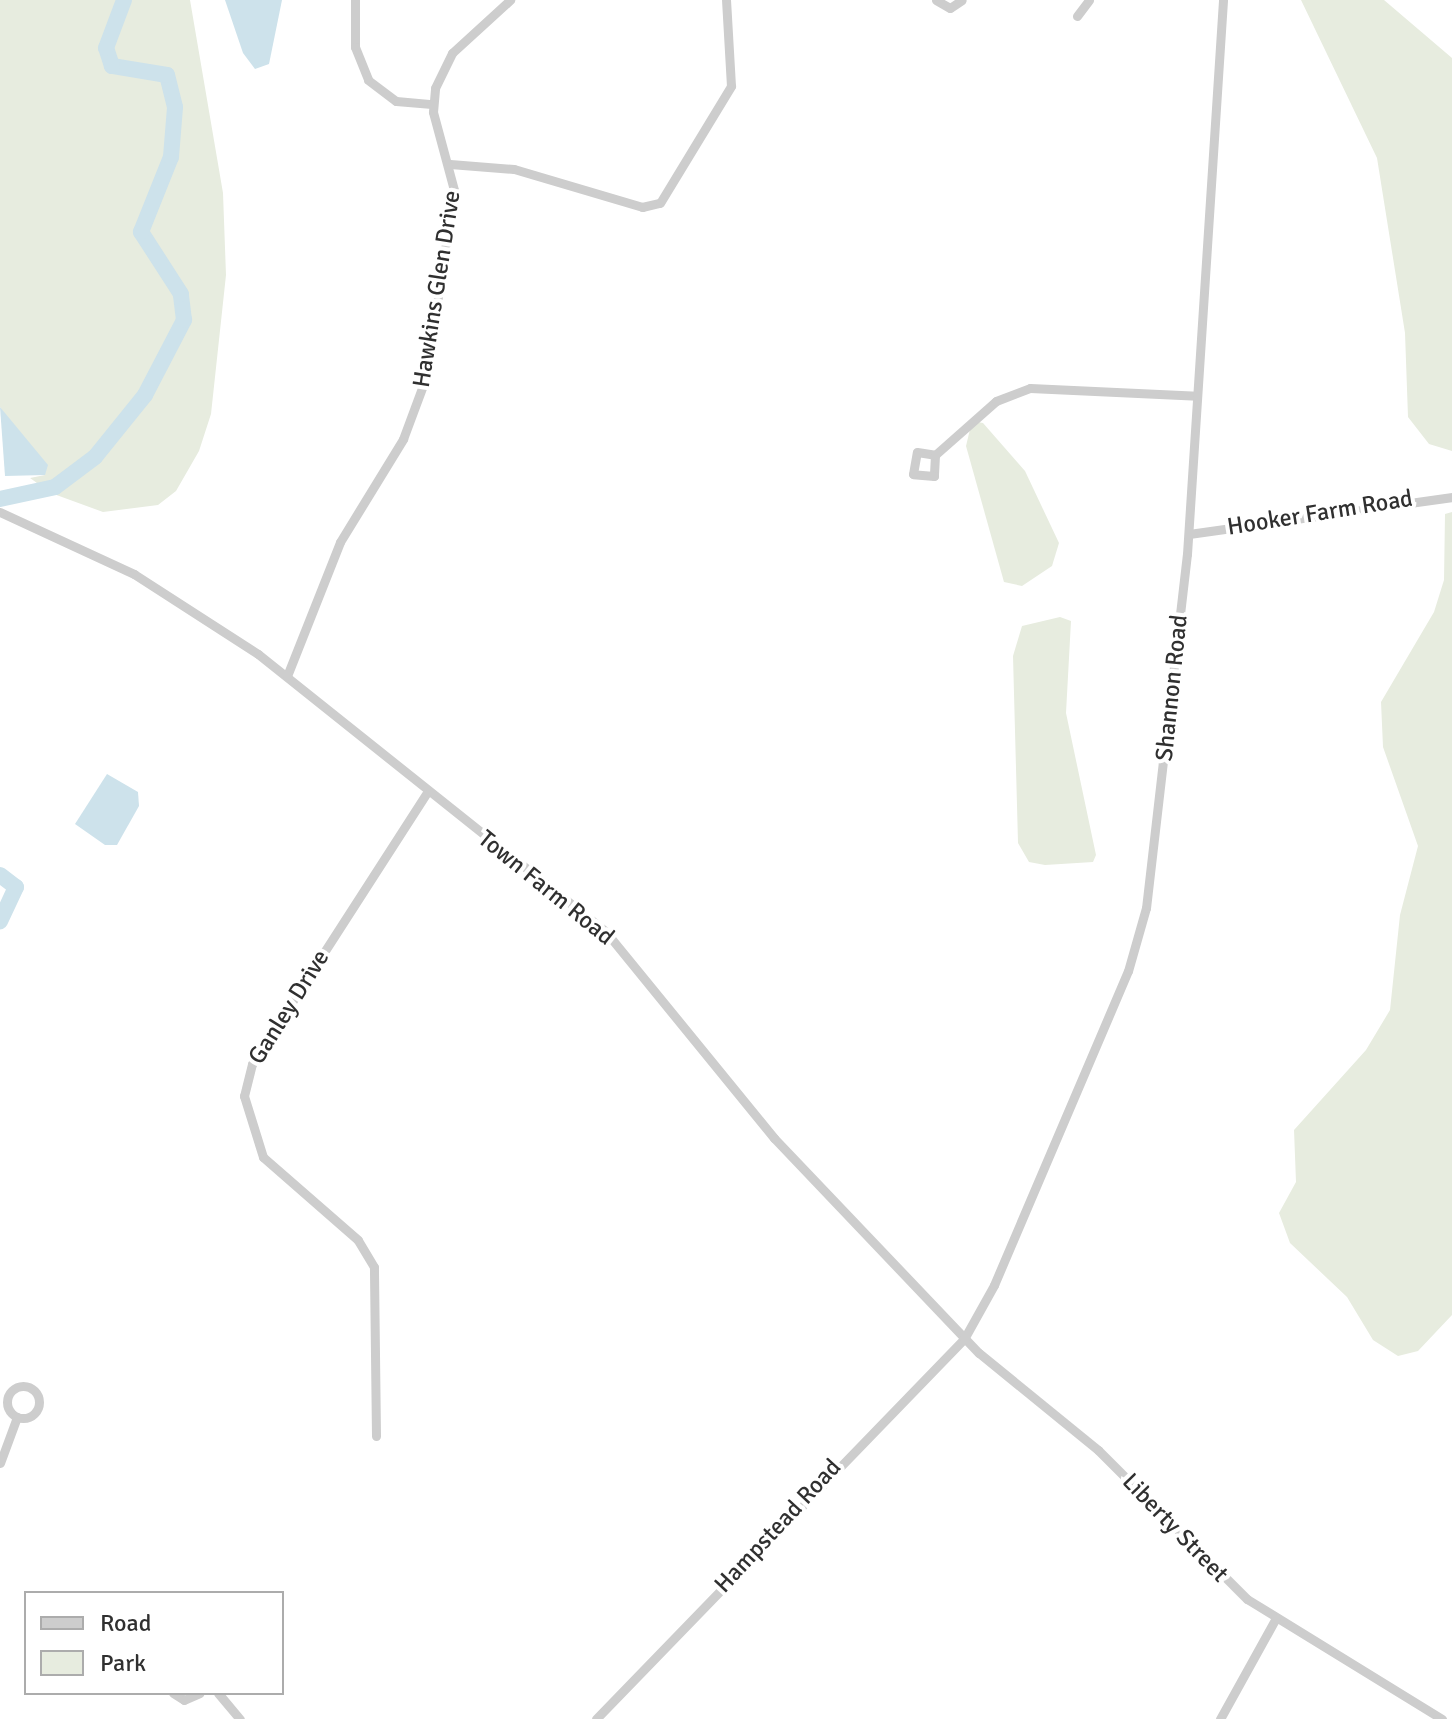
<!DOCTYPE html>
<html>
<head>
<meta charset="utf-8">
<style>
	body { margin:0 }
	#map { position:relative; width:1452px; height:1719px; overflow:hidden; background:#fff; font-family:Signika,sans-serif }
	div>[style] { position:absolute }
	.green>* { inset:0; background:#e7ecdf }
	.water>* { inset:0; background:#cde2eb }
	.river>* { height:16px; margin:-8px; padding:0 8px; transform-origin:8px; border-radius:8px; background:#cde2eb }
	.minor>* { height:9px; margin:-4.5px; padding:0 4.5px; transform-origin:4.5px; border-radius:4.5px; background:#cdcdcd }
	.minor>.ring { margin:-4.5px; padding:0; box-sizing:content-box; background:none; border:9px solid #cdcdcd; border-radius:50% }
	span { translate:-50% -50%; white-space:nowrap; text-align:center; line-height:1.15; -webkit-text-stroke:8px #fff; paint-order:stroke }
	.street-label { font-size:24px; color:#303030 }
	.legend { position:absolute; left:24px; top:1591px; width:260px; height:104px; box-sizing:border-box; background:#fff; border:2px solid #acacac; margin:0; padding:10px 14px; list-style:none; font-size:24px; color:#303030 }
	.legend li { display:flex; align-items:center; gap:16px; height:40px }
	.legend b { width:40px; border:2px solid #acacac }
</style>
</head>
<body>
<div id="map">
	<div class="green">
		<div style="clip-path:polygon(0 0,190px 0,223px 193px,226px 275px,211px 414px,199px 451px,176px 491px,158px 505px,103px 512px,51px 493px,30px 478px,45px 475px,0 407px)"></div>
		<div style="clip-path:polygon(1301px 0,1384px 0,1452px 58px,1452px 451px,1429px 444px,1408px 417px,1405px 333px,1377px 158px)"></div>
		<div style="clip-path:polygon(972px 421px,983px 423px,1025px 471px,1059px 543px,1052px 566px,1022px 586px,1004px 582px,966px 446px)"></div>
		<div style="clip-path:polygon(1452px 512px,1452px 1315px,1418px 1351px,1398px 1356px,1373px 1340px,1347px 1297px,1290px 1243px,1279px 1213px,1296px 1182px,1294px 1130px,1366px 1050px,1390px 1010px,1400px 915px,1418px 846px,1383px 747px,1381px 702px,1434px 612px,1444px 580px,1445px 514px)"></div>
		<div style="clip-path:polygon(1060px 617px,1071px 621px,1066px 713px,1096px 855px,1093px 862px,1045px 865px,1029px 862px,1018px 843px,1013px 656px,1022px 626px)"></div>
	</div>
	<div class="water">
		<div style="clip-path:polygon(225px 0,282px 0,269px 64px,255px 69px,243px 53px)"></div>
		<div style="clip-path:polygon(0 407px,48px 465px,45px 475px,5px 476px)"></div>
		<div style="clip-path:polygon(107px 774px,138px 792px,139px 806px,117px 845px,105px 845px,75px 824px)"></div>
	</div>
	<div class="river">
		<div style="left:0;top:499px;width:56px;rotate:-12.3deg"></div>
		<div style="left:55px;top:487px;width:50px;rotate:-36.9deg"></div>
		<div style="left:95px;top:457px;width:80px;rotate:-51.1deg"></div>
		<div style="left:145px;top:395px;width:85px;rotate:-62.5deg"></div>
		<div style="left:184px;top:320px;width:26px;rotate:-97deg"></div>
		<div style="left:181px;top:294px;width:74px;rotate:-122.8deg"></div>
		<div style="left:141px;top:232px;width:81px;rotate:-68.2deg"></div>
		<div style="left:171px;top:157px;width:50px;rotate:-85.4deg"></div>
		<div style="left:175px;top:107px;width:33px;rotate:-104deg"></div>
		<div style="left:167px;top:75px;width:56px;rotate:-170.7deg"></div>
		<div style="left:112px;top:66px;width:19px;rotate:-108deg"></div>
		<div style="left:106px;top:48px;width:51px;rotate:-69.4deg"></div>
		<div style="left:0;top:875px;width:20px;rotate:37deg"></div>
		<div style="left:16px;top:887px;width:38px;rotate:115deg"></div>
	</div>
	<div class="minor">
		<div style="left:355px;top:0;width:47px;rotate:90deg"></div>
		<div style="left:355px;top:47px;width:35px;rotate:68deg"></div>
		<div style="left:368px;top:80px;width:35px;rotate:37deg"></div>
		<div style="left:396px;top:101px;width:36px;rotate:5deg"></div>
		<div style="left:936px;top:0;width:16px;rotate:30deg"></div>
		<div style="left:950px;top:8px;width:14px;rotate:-34deg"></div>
		<div style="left:1077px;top:16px;width:20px;rotate:-53deg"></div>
		<div style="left:450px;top:164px;width:64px;rotate:4.5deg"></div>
		<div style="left:514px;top:169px;width:134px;rotate:16.5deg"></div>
		<div style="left:642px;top:207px;width:18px;rotate:-13deg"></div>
		<div style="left:660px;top:203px;width:137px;rotate:-58.7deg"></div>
		<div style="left:731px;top:86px;width:86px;rotate:-93.3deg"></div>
		<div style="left:935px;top:455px;width:21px;rotate:93deg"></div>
		<div style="left:934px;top:476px;width:21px;rotate:-175deg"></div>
		<div style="left:913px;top:474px;width:22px;rotate:-80deg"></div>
		<div style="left:917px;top:452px;width:18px;rotate:9deg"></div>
		<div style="left:935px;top:455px;width:81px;rotate:-41.5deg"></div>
		<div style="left:996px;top:401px;width:36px;rotate:-21deg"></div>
		<div style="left:1030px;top:388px;width:167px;rotate:2.7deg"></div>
		<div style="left:0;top:512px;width:148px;rotate:24.8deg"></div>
		<div style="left:134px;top:574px;width:148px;rotate:32.8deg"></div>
		<div style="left:258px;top:654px;width:445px;rotate:38.6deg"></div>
		<div style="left:606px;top:932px;width:266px;rotate:50.8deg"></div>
		<div style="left:774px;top:1138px;width:297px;rotate:46.4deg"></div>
		<div style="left:979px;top:1353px;width:154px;rotate:39.2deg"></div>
		<div style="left:1098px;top:1450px;width:211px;rotate:45deg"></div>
		<div style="left:1247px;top:1599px;width:229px;rotate:31.6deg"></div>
		<div style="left:1189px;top:534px;width:266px;rotate:-8deg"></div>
		<div style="left:287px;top:676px;width:144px;rotate:-68.4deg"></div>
		<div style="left:340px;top:542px;width:121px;rotate:-58.5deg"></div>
		<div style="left:403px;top:439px;width:66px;rotate:-69.6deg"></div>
		<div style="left:426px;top:377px;width:189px;rotate:-81.5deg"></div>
		<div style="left:454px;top:190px;width:81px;rotate:-105.1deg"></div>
		<div style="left:433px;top:112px;width:24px;rotate:-85deg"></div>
		<div style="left:435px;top:88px;width:39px;rotate:-64deg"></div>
		<div style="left:452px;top:53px;width:79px;rotate:-42.4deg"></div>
		<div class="ring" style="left:7px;top:1386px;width:23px;height:23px"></div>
		<div style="left:376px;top:1436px;width:169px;rotate:-90.7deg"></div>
		<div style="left:374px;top:1267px;width:31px;rotate:-121deg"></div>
		<div style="left:358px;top:1240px;width:126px;rotate:-138.9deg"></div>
		<div style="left:263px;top:1157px;width:64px;rotate:-107.3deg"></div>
		<div style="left:244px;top:1096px;width:33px;rotate:-76deg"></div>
		<div style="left:252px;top:1064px;width:321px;rotate:-57.2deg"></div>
		<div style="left:0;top:1463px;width:49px;rotate:-69.7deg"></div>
		<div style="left:173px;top:1693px;width:13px;rotate:32deg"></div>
		<div style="left:184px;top:1700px;width:17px;rotate:-24deg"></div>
		<div style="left:218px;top:1693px;width:34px;rotate:50deg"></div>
		<div style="left:596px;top:1719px;width:529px;rotate:-45.92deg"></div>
		<div style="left:964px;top:1339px;width:62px;rotate:-60.9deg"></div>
		<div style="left:994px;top:1285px;width:341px;rotate:-66.9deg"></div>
		<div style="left:1128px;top:971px;width:66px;rotate:-74.1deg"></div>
		<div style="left:1146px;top:908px;width:356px;rotate:-83.4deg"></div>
		<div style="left:1187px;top:554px;width:555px;rotate:-86.28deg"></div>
		<div style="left:1220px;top:1719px;width:115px;rotate:-61deg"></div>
	</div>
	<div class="street-label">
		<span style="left:437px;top:289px;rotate:-81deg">Hawkins Glen Drive</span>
		<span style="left:1320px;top:513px;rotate:-9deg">Hooker Farm Road</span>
		<span style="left:1172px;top:688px;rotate:-84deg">Shannon Road</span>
		<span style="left:546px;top:888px;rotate:39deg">Town Farm Road</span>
		<span style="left:289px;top:1007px;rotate:-58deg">Ganley Drive</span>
		<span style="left:778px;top:1526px;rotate:-47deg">Hampstead Road</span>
		<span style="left:1175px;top:1528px;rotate:46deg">Liberty Street</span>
	</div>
	<ul class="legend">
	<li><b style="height:10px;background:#cdcdcd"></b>Road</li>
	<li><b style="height:22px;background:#e7ecdf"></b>Park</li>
	</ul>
</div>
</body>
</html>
